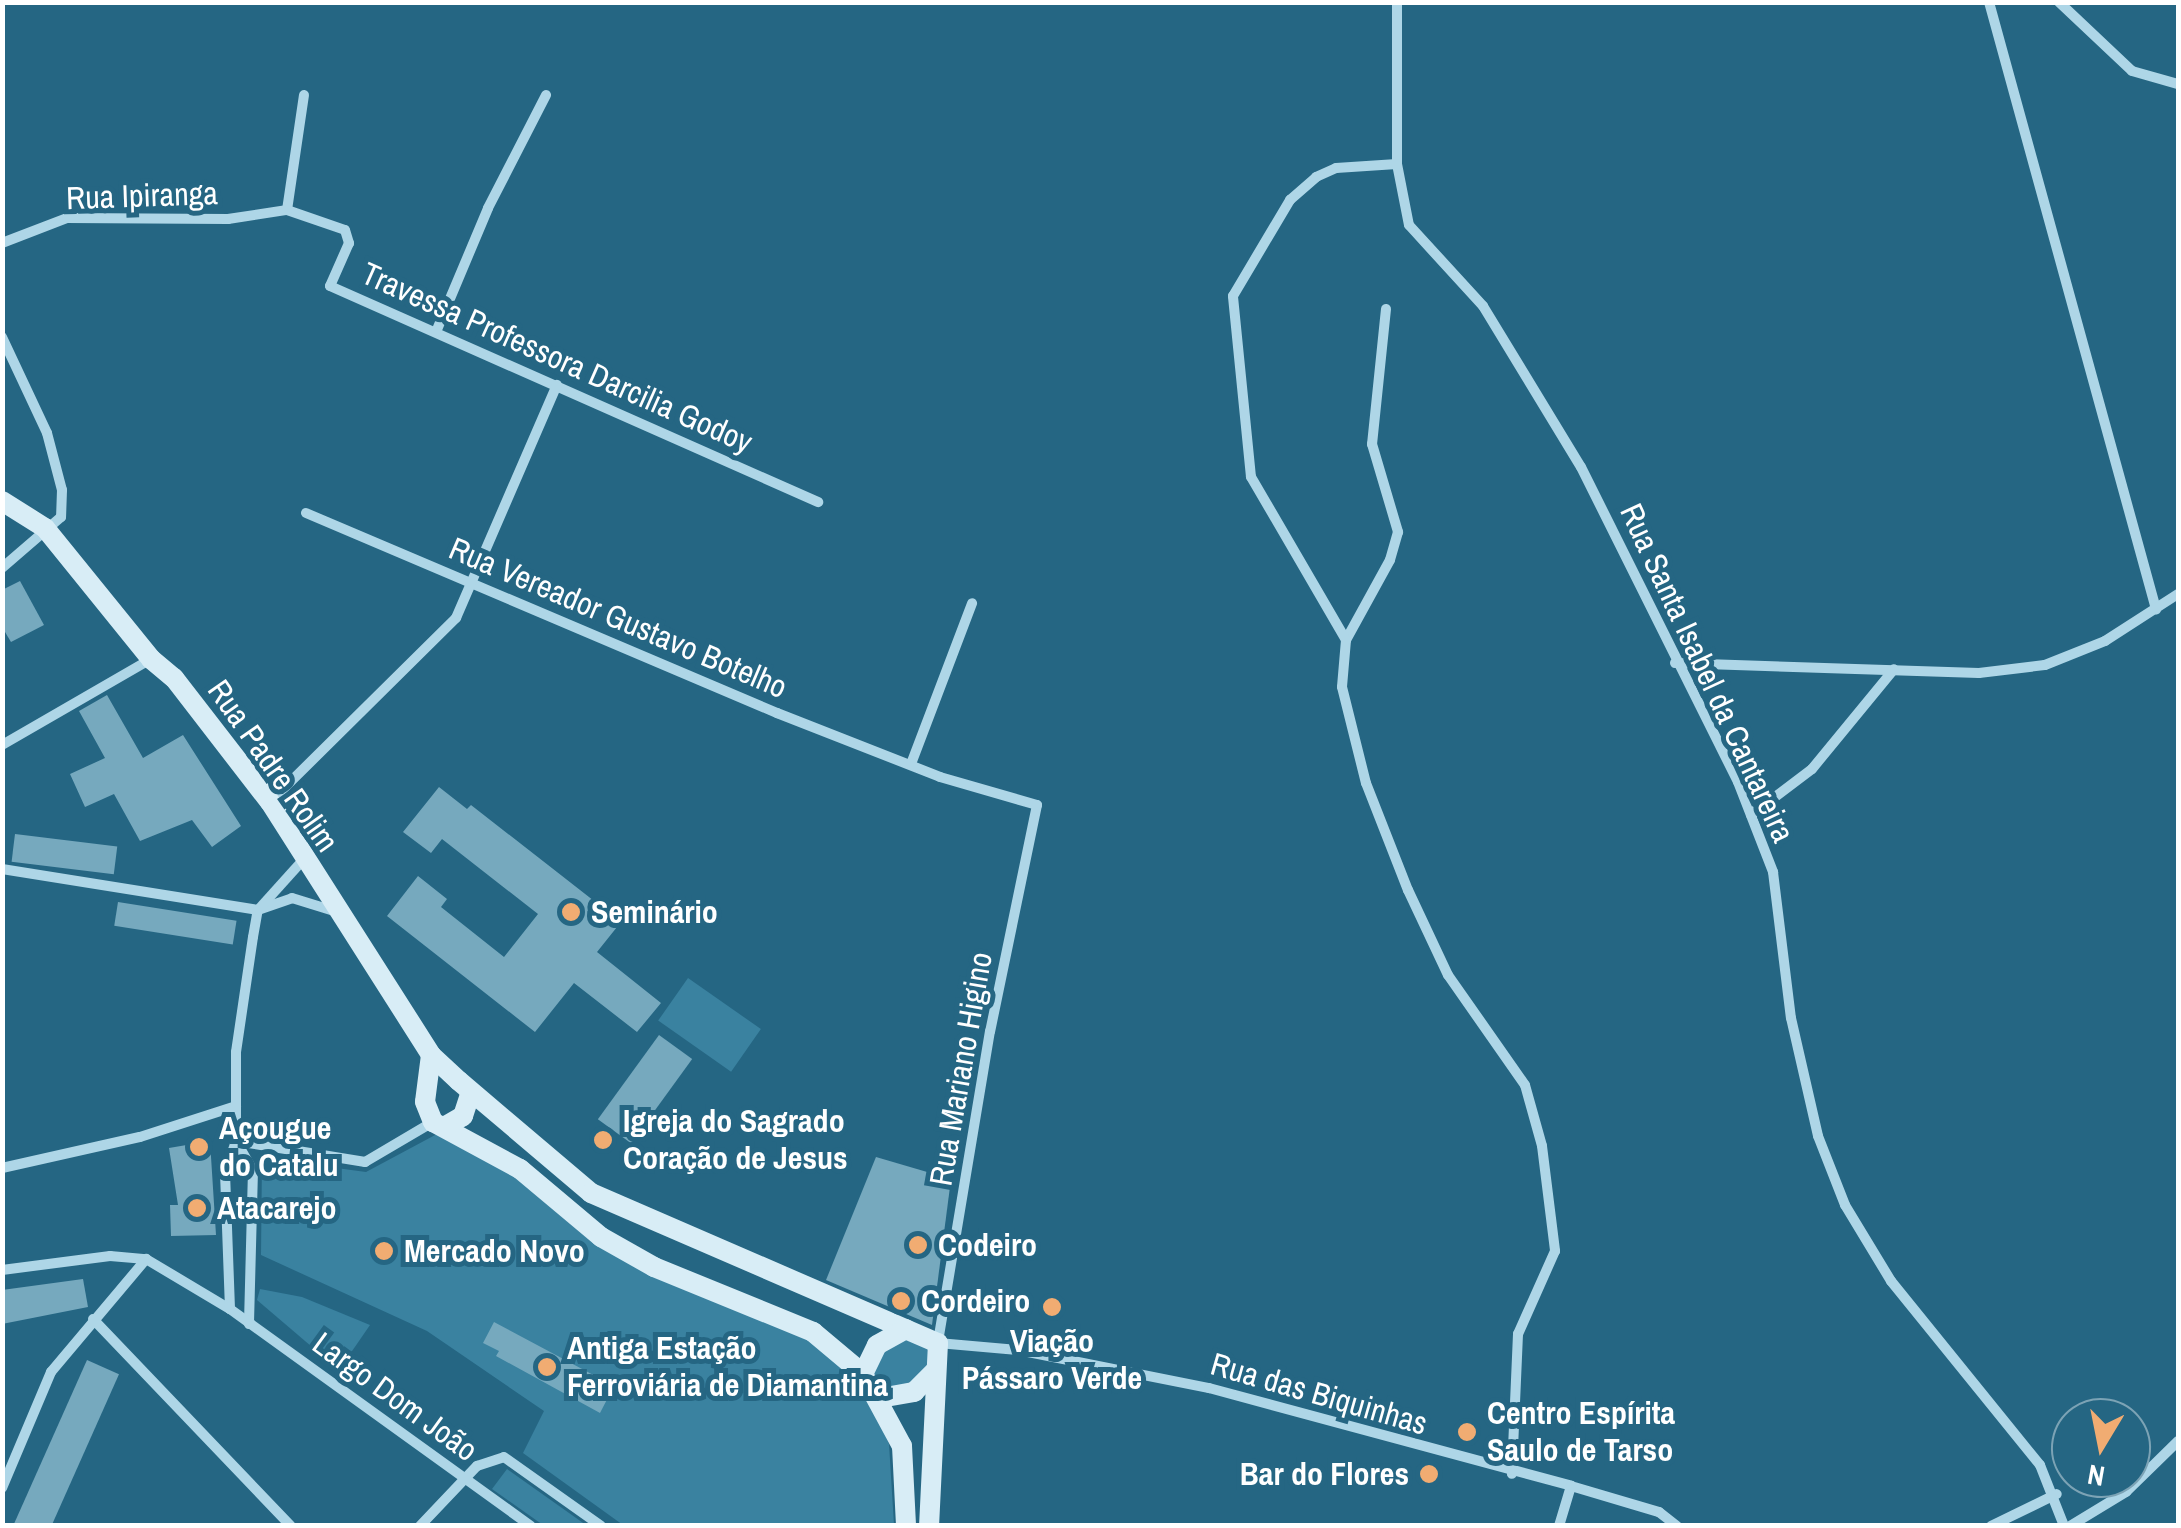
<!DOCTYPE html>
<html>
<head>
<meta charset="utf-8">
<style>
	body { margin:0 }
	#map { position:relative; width:2181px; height:1528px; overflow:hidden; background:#256683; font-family:"Archivo Narrow",sans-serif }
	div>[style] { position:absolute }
	.green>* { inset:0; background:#3a82a0; transform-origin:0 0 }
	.building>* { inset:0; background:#76a9be; transform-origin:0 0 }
	.street>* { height:10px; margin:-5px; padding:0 5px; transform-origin:5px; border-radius:5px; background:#aed6e7 }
	.secondary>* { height:20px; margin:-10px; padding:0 10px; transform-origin:10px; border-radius:10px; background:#d8edf6 }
	.dots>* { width:28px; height:28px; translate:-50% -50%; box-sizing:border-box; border:5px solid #256683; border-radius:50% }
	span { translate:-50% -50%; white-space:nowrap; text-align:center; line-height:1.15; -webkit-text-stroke:10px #256683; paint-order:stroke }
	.street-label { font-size:32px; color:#fff }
	.poi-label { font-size:32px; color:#fff; font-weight:700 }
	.left { translate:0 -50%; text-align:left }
	.right { translate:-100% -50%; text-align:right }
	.frame { position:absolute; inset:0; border:5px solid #fff; pointer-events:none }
	.north { position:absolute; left:2051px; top:1398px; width:100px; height:100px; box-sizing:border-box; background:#256683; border:2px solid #7ca3b5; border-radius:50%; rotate:190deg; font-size:28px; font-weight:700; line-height:40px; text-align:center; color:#fff }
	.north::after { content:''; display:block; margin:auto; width:35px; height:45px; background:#f1ac72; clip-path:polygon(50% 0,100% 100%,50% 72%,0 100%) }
</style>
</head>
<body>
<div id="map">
	<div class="green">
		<div style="left:688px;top:978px;width:89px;height:52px;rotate:35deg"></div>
		<div style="clip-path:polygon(437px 1134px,501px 1166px,586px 1237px,807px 1337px,867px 1390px,889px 1444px,894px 1525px,623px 1525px,523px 1453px,544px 1411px,427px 1331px,261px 1255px,262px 1158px,366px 1172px)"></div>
		<div style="clip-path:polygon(260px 1289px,302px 1297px,370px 1325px,339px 1370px,257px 1300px)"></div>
		<div style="clip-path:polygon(905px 1334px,934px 1347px,924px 1381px,883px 1392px,869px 1373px,873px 1361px)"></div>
		<div style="clip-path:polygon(507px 1469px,586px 1525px,543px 1525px,492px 1489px)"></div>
	</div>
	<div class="building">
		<div style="clip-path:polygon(20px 581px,44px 625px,11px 642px,2px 627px,2px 590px)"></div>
		<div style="clip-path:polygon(107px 695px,143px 758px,183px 735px,241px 826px,212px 847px,192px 820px,140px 841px,114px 794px,85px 807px,70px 774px,105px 758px,79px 711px)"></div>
		<div style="clip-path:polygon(439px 787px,467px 809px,471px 805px,621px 922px,597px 952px,661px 1003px,637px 1032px,574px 983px,535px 1032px,387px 916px,418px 876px,447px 899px,441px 907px,504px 957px,538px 914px,442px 839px,431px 853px,403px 832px)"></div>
		<div style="left:15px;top:834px;width:103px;height:28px;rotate:7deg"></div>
		<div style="left:118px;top:902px;width:120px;height:24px;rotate:9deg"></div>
		<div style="left:659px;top:1035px;width:41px;height:104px;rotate:36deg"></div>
		<div style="clip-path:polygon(210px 1141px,216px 1235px,171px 1236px,170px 1205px,178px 1205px,169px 1148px)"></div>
		<div style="clip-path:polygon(876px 1157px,951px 1179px,932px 1325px,826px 1280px)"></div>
		<div style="clip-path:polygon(83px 1279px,88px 1307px,2px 1324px,2px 1290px)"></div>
		<div style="clip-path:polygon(494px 1322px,614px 1386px,600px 1413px,496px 1356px,499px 1351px,483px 1343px)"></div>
		<div style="left:87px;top:1360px;width:35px;height:181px;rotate:24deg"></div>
	</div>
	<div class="street">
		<div style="left:1397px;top:2px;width:162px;rotate:90deg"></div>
		<div style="left:1397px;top:164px;width:62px;rotate:78.9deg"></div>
		<div style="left:1409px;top:225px;width:110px;rotate:47.6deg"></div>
		<div style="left:1483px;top:306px;width:188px;rotate:58.7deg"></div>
		<div style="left:1581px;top:467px;width:352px;rotate:63.5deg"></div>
		<div style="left:1738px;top:782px;width:97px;rotate:68.7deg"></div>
		<div style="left:1773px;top:872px;width:147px;rotate:83deg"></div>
		<div style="left:1791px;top:1018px;width:121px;rotate:77.1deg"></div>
		<div style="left:1818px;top:1136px;width:74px;rotate:68.6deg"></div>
		<div style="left:1845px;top:1205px;width:89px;rotate:58.8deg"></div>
		<div style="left:1891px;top:1281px;width:237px;rotate:51deg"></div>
		<div style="left:2040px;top:1465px;width:66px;rotate:68.5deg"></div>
		<div style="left:1989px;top:2px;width:630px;rotate:74.62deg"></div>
		<div style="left:2059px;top:2px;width:100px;rotate:43.4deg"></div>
		<div style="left:2132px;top:71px;width:48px;rotate:15.8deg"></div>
		<div style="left:304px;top:95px;width:116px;rotate:98.4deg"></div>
		<div style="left:287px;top:210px;width:61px;rotate:19deg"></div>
		<div style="left:345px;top:230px;width:14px;rotate:73deg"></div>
		<div style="left:349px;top:243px;width:47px;rotate:113.8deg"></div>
		<div style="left:330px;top:286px;width:534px;rotate:23.88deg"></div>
		<div style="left:2px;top:243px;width:70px;rotate:-21deg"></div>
		<div style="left:67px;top:218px;width:161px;rotate:0.4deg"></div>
		<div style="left:228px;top:219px;width:60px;rotate:-8.7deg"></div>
		<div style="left:1386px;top:309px;width:136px;rotate:95.9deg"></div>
		<div style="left:1372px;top:444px;width:92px;rotate:73.5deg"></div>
		<div style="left:1398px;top:532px;width:29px;rotate:106deg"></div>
		<div style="left:1390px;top:560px;width:91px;rotate:118.8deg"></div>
		<div style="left:1346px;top:640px;width:47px;rotate:94.9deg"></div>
		<div style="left:1342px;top:687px;width:99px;rotate:76deg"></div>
		<div style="left:1366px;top:783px;width:115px;rotate:68.6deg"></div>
		<div style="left:1408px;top:890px;width:94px;rotate:64.8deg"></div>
		<div style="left:1448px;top:975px;width:134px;rotate:55deg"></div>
		<div style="left:1525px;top:1085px;width:63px;rotate:74.4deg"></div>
		<div style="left:1542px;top:1146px;width:106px;rotate:82.9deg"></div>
		<div style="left:1555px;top:1251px;width:91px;rotate:114deg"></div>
		<div style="left:1518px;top:1334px;width:140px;rotate:92.5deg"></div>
		<div style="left:436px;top:332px;width:134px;rotate:-67.2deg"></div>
		<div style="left:488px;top:208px;width:127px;rotate:-62.8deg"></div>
		<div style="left:2px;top:337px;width:106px;rotate:64.9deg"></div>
		<div style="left:47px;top:433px;width:59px;rotate:75.3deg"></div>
		<div style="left:62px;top:490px;width:27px;rotate:92deg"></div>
		<div style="left:61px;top:517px;width:78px;rotate:139.2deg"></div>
		<div style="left:306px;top:513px;width:512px;rotate:23.01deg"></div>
		<div style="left:777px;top:713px;width:175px;rotate:21.4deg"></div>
		<div style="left:940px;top:777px;width:101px;rotate:16.1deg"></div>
		<div style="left:1037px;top:805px;width:231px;rotate:101.7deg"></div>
		<div style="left:990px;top:1031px;width:316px;rotate:99.5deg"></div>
		<div style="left:938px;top:1343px;width:80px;rotate:5deg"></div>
		<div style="left:1018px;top:1350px;width:195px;rotate:11.3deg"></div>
		<div style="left:1209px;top:1388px;width:375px;rotate:15.1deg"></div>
		<div style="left:1571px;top:1486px;width:92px;rotate:16.5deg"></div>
		<div style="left:1659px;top:1512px;width:23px;rotate:38deg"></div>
		<div style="left:1346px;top:640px;width:189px;rotate:-120.2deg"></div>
		<div style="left:1251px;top:477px;width:182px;rotate:-95.7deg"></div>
		<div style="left:1233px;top:296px;width:112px;rotate:-59.3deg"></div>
		<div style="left:1290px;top:200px;width:35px;rotate:-41deg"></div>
		<div style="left:1316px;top:177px;width:22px;rotate:-24deg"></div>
		<div style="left:1336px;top:168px;width:61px;rotate:-3.8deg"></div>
		<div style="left:1675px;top:663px;width:304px;rotate:1.9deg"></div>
		<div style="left:1979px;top:673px;width:66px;rotate:-6.9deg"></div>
		<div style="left:2045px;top:665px;width:65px;rotate:-21.8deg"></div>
		<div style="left:2105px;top:641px;width:87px;rotate:-32.8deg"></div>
		<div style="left:2px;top:745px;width:172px;rotate:-30deg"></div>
		<div style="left:911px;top:764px;width:172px;rotate:-69.2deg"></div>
		<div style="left:270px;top:802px;width:262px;rotate:-44.7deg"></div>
		<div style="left:456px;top:618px;width:254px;rotate:-66.6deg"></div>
		<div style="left:1751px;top:815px;width:76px;rotate:-37deg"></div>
		<div style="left:1812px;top:769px;width:129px;rotate:-50.6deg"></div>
		<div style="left:2px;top:869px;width:259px;rotate:9.1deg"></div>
		<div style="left:258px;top:910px;width:36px;rotate:-19deg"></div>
		<div style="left:292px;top:898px;width:44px;rotate:17.2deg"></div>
		<div style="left:236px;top:1141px;width:131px;rotate:9.2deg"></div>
		<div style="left:365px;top:1162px;width:79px;rotate:-30.5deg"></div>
		<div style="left:236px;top:1141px;width:34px;rotate:60deg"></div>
		<div style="left:253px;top:1170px;width:154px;rotate:91.5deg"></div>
		<div style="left:2px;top:1168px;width:141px;rotate:-12.7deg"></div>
		<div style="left:140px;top:1137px;width:101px;rotate:-17.9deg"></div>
		<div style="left:2px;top:1270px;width:109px;rotate:-7.4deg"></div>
		<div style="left:110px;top:1256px;width:36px;rotate:5deg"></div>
		<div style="left:146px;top:1259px;width:98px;rotate:30.8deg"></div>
		<div style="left:230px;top:1309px;width:371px;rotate:35.8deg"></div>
		<div style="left:230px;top:1309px;width:136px;rotate:-92.1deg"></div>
		<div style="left:225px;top:1173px;width:34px;rotate:-71deg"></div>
		<div style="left:236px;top:1141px;width:89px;rotate:-90deg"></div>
		<div style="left:236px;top:1052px;width:116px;rotate:-81.6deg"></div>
		<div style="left:253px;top:937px;width:27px;rotate:-80deg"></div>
		<div style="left:258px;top:910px;width:69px;rotate:-48deg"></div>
		<div style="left:93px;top:1319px;width:286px;rotate:46.3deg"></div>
		<div style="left:2px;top:1488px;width:126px;rotate:-67.1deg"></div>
		<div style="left:51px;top:1372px;width:148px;rotate:-49.9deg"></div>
		<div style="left:420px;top:1526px;width:83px;rotate:-46.5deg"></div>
		<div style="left:477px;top:1466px;width:28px;rotate:-18deg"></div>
		<div style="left:504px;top:1457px;width:119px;rotate:35.4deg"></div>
		<div style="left:1559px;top:1526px;width:42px;rotate:-73.3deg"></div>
		<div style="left:1991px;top:1526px;width:73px;rotate:-25.9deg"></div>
		<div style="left:2070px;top:1526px;width:66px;rotate:-31.3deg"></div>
		<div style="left:2126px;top:1492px;width:73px;rotate:-44.4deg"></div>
	</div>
	<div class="secondary">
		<div style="left:2px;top:501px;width:51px;rotate:32.1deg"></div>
		<div style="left:45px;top:528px;width:169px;rotate:51deg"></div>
		<div style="left:151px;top:659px;width:30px;rotate:40deg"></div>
		<div style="left:174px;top:678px;width:157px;rotate:52.3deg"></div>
		<div style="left:270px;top:802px;width:300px;rotate:57.5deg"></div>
		<div style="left:431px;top:1055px;width:38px;rotate:43deg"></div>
		<div style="left:459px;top:1081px;width:173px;rotate:40.3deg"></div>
		<div style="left:591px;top:1193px;width:378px;rotate:23.4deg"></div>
		<div style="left:938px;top:1343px;width:183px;rotate:92.8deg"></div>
		<div style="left:431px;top:1055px;width:47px;rotate:97.3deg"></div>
		<div style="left:425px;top:1102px;width:22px;rotate:68deg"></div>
		<div style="left:433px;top:1122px;width:99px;rotate:28.4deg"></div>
		<div style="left:520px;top:1169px;width:106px;rotate:40deg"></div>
		<div style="left:601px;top:1237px;width:61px;rotate:29.5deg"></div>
		<div style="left:654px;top:1267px;width:172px;rotate:22.2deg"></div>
		<div style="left:813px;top:1332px;width:65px;rotate:40deg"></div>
		<div style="left:863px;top:1374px;width:82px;rotate:61.6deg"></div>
		<div style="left:902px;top:1446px;width:80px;rotate:87.1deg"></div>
		<div style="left:444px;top:1127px;width:22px;rotate:-30deg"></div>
		<div style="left:463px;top:1116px;width:25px;rotate:-72deg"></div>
		<div style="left:863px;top:1374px;width:32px;rotate:-64deg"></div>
		<div style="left:877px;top:1345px;width:33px;rotate:-29deg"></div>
		<div style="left:880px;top:1398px;width:35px;rotate:-10deg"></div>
		<div style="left:914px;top:1392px;width:31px;rotate:-45deg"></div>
	</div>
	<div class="dots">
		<div style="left:571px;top:912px;background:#f1ac72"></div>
		<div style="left:603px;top:1140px;background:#f1ac72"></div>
		<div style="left:199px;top:1147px;background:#f1ac72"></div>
		<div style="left:197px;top:1208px;background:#f1ac72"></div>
		<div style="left:918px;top:1245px;background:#f1ac72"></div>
		<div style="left:384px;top:1251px;background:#f1ac72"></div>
		<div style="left:901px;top:1301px;background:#f1ac72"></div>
		<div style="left:1052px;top:1307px;background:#f1ac72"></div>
		<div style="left:547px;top:1367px;background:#f1ac72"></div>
		<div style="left:1467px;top:1432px;background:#f1ac72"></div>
		<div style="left:1429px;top:1474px;background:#f1ac72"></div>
	</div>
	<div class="street-label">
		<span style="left:142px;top:196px;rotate:-2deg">Rua Ipiranga</span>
		<span style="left:557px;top:358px;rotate:24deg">Travessa Professora Darcilia Godoy</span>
		<span style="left:618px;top:618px;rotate:23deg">Rua Vereador Gustavo Botelho</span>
		<span style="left:1707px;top:673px;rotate:65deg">Rua Santa Isabel da Cantareira</span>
		<span style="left:273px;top:766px;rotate:55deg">Rua Padre Rolim</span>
		<span style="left:961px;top:1069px;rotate:-80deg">Rua Mariano Higino</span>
		<span style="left:1319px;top:1394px;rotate:16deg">Rua das Biquinhas</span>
		<span style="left:395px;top:1397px;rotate:36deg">Largo Dom João</span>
	</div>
	<div class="poi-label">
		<span class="left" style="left:591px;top:912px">Seminário</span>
		<span class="left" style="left:623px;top:1140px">Igreja do Sagrado<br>Coração de Jesus</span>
		<span class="left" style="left:219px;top:1147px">Açougue<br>do Catalu</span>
		<span class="left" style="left:217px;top:1208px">Atacarejo</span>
		<span class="left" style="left:938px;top:1245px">Codeiro</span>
		<span class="left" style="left:404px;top:1251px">Mercado Novo</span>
		<span class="left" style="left:921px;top:1301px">Cordeiro</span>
		<span style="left:1052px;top:1360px">Viação<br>Pássaro Verde</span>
		<span class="left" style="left:567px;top:1367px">Antiga Estação<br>Ferroviária de Diamantina</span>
		<span class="left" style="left:1487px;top:1432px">Centro Espírita<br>Saulo de Tarso</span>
		<span class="right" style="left:1409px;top:1474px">Bar do Flores</span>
	</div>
	<div class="frame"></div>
	<div class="north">N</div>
</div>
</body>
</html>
